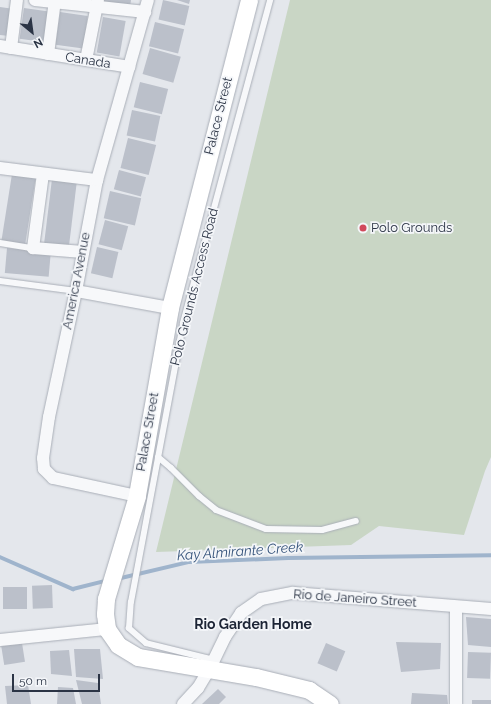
<!DOCTYPE html>
<html>
<head>
<meta charset="utf-8">
<style>
	body { margin:0 }
	#map { position:relative; width:491px; height:704px; overflow:hidden; background:#e4e7ec; font-family:Raleway,sans-serif }
	div>[style] { position:absolute }
	.green>* { inset:0; background:#c9d6c5 }
	.stream>* { height:3.5px; margin:-1.75px; padding:0 1.75px; transform-origin:1.75px; border-radius:1.75px; background:#9fb4cc }
	.building>* { inset:0; background:#bbc0ca; transform-origin:0 0 }
	.roads { filter:drop-shadow(0 0 1px #a9aeb7) drop-shadow(0 0 1px #a9aeb7) }
	.lane>* { height:6px; margin:-3px; padding:0 3px; transform-origin:3px; border-radius:3px; background:#f7f8fa }
	.street>* { height:12px; margin:-6px; padding:0 6px; transform-origin:6px; border-radius:6px; background:#f7f8fa }
	.secondary>* { height:17px; margin:-8.5px; padding:0 8.5px; transform-origin:8.5px; border-radius:8.5px; background:#fff }
	.dots>* { width:11px; height:11px; translate:-50% -50%; box-sizing:border-box; border:2px solid #f4f6f9; border-radius:50% }
	span { translate:-50% -50%; white-space:nowrap; text-align:center; line-height:1.15; -webkit-text-stroke:3.5px #f4f6f9; paint-order:stroke }
	.street-label { font-size:13px; color:#2b3445 }
	.poi-label { font-size:13px; color:#2b3445 }
	.left { translate:0 -50%; text-align:left }
	.water-label { font-size:14px; color:#34527a; font-style:italic }
	.neighbourhood-label { font-size:14px; color:#1d2536; font-weight:700 }
	.north { position:absolute; left:12px; top:12px; width:40px; height:40px; -webkit-text-stroke:3px #f4f6f9; paint-order:stroke; rotate:151deg; font-size:11px; font-weight:700; line-height:16px; text-align:center; color:#2b3445 }
	.north::after { content:''; display:block; margin:auto; width:14px; height:18px; background:#2b3445; clip-path:polygon(50% 0,100% 100%,50% 72%,0 100%) }
	.scale { position:absolute; left:12px; top:674px; width:88px; height:18px; box-sizing:border-box; border:2px solid #2b3445; border-top:0; padding-left:5px; font-size:12px; line-height:14px; white-space:nowrap; color:#2b3445; -webkit-text-stroke:3px #f4f6f9; paint-order:stroke }
</style>
</head>
<body>
<div id="map">
	<div class="green">
		<div style="clip-path:polygon(290px 0,491px 0,491px 457px,485px 471px,464px 535px,379px 526px,351px 545px,156px 552px)"></div>
	</div>
	<div class="stream">
		<div style="left:0;top:557px;width:80px;rotate:23.7deg"></div>
		<div style="left:73px;top:589px;width:33px;rotate:-14deg"></div>
		<div style="left:117px;top:579px;width:74px;rotate:-13.3deg"></div>
		<div style="left:189px;top:562px;width:99px;rotate:-2.3deg"></div>
		<div style="left:288px;top:558px;width:203px;rotate:-0.8deg"></div>
	</div>
	<div class="building">
		<div style="clip-path:polygon(103px 0,131px 0,130px 7px,103px 2px)"></div>
		<div style="left:163px;top:0;width:27px;height:20px;rotate:13deg"></div>
		<div style="clip-path:polygon(177px 0,190px 0,189px 4px)"></div>
		<div style="clip-path:polygon(0 7px,14px 9px,9px 36px,0 35px)"></div>
		<div style="left:24px;top:8px;width:27px;height:31px;rotate:8deg"></div>
		<div style="left:60px;top:12px;width:28px;height:33px;rotate:8deg"></div>
		<div style="left:103px;top:17px;width:23px;height:36px;rotate:10deg"></div>
		<div style="left:155px;top:22px;width:30px;height:25px;rotate:14deg"></div>
		<div style="left:150px;top:48px;width:32px;height:27px;rotate:16deg"></div>
		<div style="left:140px;top:82px;width:29px;height:26px;rotate:14deg"></div>
		<div style="left:132px;top:110px;width:29px;height:26px;rotate:12deg"></div>
		<div style="left:128px;top:138px;width:29px;height:31px;rotate:14deg"></div>
		<div style="left:119px;top:170px;width:28px;height:20px;rotate:15deg"></div>
		<div style="left:12px;top:174px;width:24px;height:67px;rotate:9deg"></div>
		<div style="left:52px;top:179px;width:25px;height:65px;rotate:7deg"></div>
		<div style="left:110px;top:191px;width:32px;height:28px;rotate:13deg"></div>
		<div style="left:105px;top:220px;width:24px;height:25px;rotate:15deg"></div>
		<div style="left:97px;top:247px;width:22px;height:27px;rotate:13deg"></div>
		<div style="left:7px;top:248px;width:44px;height:25px;rotate:5deg"></div>
		<div style="left:52px;top:585px;width:23px;height:20px;rotate:88deg"></div>
		<div style="left:3px;top:587px;width:24px;height:22px"></div>
		<div style="clip-path:polygon(466px 617px,491px 619px,491px 647px,468px 645px)"></div>
		<div style="clip-path:polygon(396px 642px,441px 643px,440px 669px,401px 672px)"></div>
		<div style="left:22px;top:643px;width:19px;height:21px;rotate:81deg"></div>
		<div style="left:326px;top:643px;width:21px;height:22px;rotate:23deg"></div>
		<div style="clip-path:polygon(74px 649px,100px 649px,103px 679px,76px 677px)"></div>
		<div style="clip-path:polygon(69px 650px,72px 676px,51px 674px,50px 651px)"></div>
		<div style="left:468px;top:652px;width:23px;height:26px;rotate:2deg"></div>
		<div style="clip-path:polygon(76px 680px,98px 683px,101px 704px,82px 704px)"></div>
		<div style="clip-path:polygon(28px 685px,31px 704px,7px 704px,5px 686px)"></div>
		<div style="clip-path:polygon(58px 687px,73px 688px,76px 704px,57px 704px)"></div>
		<div style="clip-path:polygon(218px 689px,226px 697px,219px 704px,202px 704px)"></div>
		<div style="clip-path:polygon(412px 693px,447px 695px,448px 704px,411px 704px)"></div>
		<div style="left:472px;top:700px;width:19px;height:4px"></div>
	</div>
	<div class="roads">
		<div class="lane">
			<div style="left:0;top:243px;width:33px;rotate:9deg"></div>
			<div style="left:0;top:281px;width:77px;rotate:7.5deg"></div>
			<div style="left:158px;top:457px;width:17px;rotate:40deg"></div>
			<div style="left:171px;top:468px;width:40px;rotate:45deg"></div>
			<div style="left:199px;top:496px;width:22px;rotate:39deg"></div>
			<div style="left:216px;top:510px;width:53px;rotate:20.8deg"></div>
			<div style="left:266px;top:529px;width:56px;rotate:1deg"></div>
			<div style="left:322px;top:530px;width:35px;rotate:-15deg"></div>
			<div style="left:214px;top:660px;width:70px;rotate:-166deg"></div>
			<div style="left:146px;top:643px;width:23px;rotate:-139deg"></div>
			<div style="left:129px;top:628px;width:26px;rotate:-86deg"></div>
			<div style="left:131px;top:602px;width:284px;rotate:-79.4deg"></div>
			<div style="left:183px;top:323px;width:335px;rotate:-74.9deg"></div>
		</div>
		<div class="street">
			<div style="left:35px;top:0;width:111px;rotate:6.2deg"></div>
			<div style="left:0;top:46px;width:131px;rotate:9.2deg"></div>
			<div style="left:11px;top:48px;width:48px;rotate:-82.9deg"></div>
			<div style="left:48px;top:54px;width:54px;rotate:-82.6deg"></div>
			<div style="left:86px;top:60px;width:61px;rotate:-78.7deg"></div>
			<div style="left:0;top:168px;width:98px;rotate:7.1deg"></div>
			<div style="left:43px;top:174px;width:75px;rotate:97.7deg"></div>
			<div style="left:33px;top:248px;width:50px;rotate:4.6deg"></div>
			<div style="left:76px;top:291px;width:96px;rotate:10.3deg"></div>
			<div style="left:137px;top:496px;width:86px;rotate:-167.9deg"></div>
			<div style="left:53px;top:478px;width:13px;rotate:-135deg"></div>
			<div style="left:44px;top:469px;width:11px;rotate:-95deg"></div>
			<div style="left:43px;top:458px;width:41px;rotate:-81.7deg"></div>
			<div style="left:49px;top:417px;width:129px;rotate:-77.9deg"></div>
			<div style="left:76px;top:291px;width:113px;rotate:-79.3deg"></div>
			<div style="left:97px;top:180px;width:187px;rotate:-74.2deg"></div>
			<div style="left:0;top:640px;width:108px;rotate:-5.9deg"></div>
			<div style="left:183px;top:704px;width:22px;rotate:-47deg"></div>
			<div style="left:198px;top:688px;width:21px;rotate:-59deg"></div>
			<div style="left:209px;top:670px;width:37px;rotate:-64deg"></div>
			<div style="left:225px;top:637px;width:29px;rotate:-56deg"></div>
			<div style="left:241px;top:613px;width:24px;rotate:-35deg"></div>
			<div style="left:261px;top:599px;width:33px;rotate:-11deg"></div>
			<div style="left:293px;top:593px;width:199px;rotate:4.6deg"></div>
			<div style="left:456px;top:704px;width:97px;rotate:-90deg"></div>
		</div>
		<div class="secondary">
			<div style="left:249px;top:0;width:318px;rotate:104.4deg"></div>
			<div style="left:170px;top:308px;width:191px;rotate:100deg"></div>
			<div style="left:137px;top:496px;width:108px;rotate:106.8deg"></div>
			<div style="left:106px;top:599px;width:15px;rotate:94deg"></div>
			<div style="left:105px;top:614px;width:15px;rotate:82deg"></div>
			<div style="left:107px;top:629px;width:19px;rotate:55deg"></div>
			<div style="left:118px;top:645px;width:23px;rotate:31deg"></div>
			<div style="left:138px;top:657px;width:120px;rotate:9.6deg"></div>
			<div style="left:256px;top:677px;width:55px;rotate:13.8deg"></div>
			<div style="left:309px;top:690px;width:25px;rotate:34deg"></div>
		</div>
	</div>
	<div class="dots">
		<div style="left:363px;top:228px;background:#d1495b"></div>
	</div>
	<div class="street-label">
		<span style="left:88px;top:61px;rotate:9deg">Canada</span>
		<span style="left:219px;top:116px;rotate:-76deg">Palace Street</span>
		<span style="left:77px;top:281px;rotate:-79deg">America Avenue</span>
		<span style="left:195px;top:287px;rotate:-76deg">Polo Grounds Access Road</span>
		<span style="left:148px;top:432px;rotate:-80deg">Palace Street</span>
		<span style="left:355px;top:599px;rotate:4deg">Rio de Janeiro Street</span>
	</div>
	<div class="poi-label">
		<span class="left" style="left:371px;top:228px">Polo Grounds</span>
	</div>
	<div class="water-label">
		<span style="left:240px;top:551px;rotate:-4deg">Kay Almirante Creek</span>
	</div>
	<div class="neighbourhood-label">
		<span style="left:253px;top:624px">Rio Garden Home</span>
	</div>
	<div class="north">N</div>
	<div class="scale">50 m</div>
</div>
</body>
</html>
